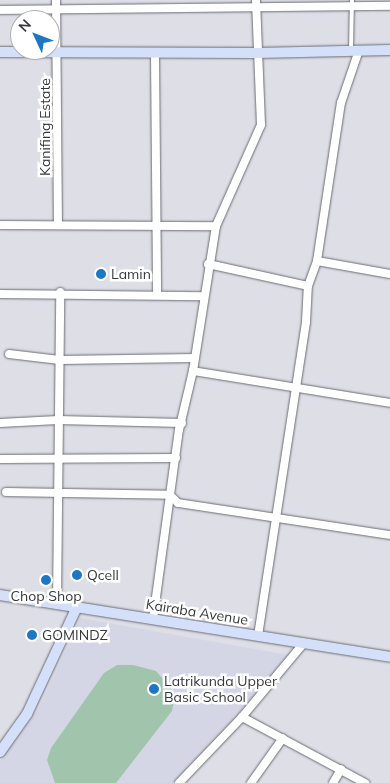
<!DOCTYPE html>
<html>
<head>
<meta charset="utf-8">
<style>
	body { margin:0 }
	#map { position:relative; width:390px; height:783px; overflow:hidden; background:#dddee6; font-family:Mulish,sans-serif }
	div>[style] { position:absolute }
	.built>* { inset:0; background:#d4d6e6 }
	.green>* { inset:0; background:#a1c4ad }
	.roads { filter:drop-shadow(0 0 1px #6c6d74) drop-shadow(0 0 1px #6c6d74) }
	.lane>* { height:4px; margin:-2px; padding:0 2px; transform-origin:2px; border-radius:2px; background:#fff }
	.street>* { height:8px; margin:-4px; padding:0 4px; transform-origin:4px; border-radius:4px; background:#fff }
	.secondary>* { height:10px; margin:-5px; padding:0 5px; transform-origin:5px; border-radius:5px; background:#d4dffa }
	.dots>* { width:14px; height:14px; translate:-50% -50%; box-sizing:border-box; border:2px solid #fff; border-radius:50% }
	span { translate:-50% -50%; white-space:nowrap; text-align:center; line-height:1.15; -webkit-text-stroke:5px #fff; paint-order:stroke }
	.street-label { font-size:14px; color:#37383b }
	.poi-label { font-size:14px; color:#37383b }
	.left { translate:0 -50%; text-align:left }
	.north { position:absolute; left:10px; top:10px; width:50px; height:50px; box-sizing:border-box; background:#fff; border:1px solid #afafb1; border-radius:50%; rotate:313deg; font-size:14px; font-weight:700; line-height:20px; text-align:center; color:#37383b }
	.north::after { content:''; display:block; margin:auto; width:18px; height:22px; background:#1d77c4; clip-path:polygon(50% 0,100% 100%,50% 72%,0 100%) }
</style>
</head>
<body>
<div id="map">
	<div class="built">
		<div style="clip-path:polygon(80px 618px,288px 655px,239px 715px,173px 783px,0 783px,0 761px,40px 706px)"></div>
	</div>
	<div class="green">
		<div style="clip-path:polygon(117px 665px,133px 665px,156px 671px,171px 688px,174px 699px,172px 711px,116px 783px,55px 783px,47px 760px,51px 748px,104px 673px)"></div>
	</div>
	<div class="roads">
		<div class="lane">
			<div style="left:351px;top:50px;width:50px;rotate:-88.9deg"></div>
		</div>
		<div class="street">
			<div style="left:56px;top:0;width:224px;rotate:89.5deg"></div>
			<div style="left:0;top:10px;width:390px;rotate:-0.6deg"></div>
			<div style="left:155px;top:53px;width:242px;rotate:89.5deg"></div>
			<div style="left:0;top:225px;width:216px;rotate:0.3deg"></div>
			<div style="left:317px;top:261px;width:74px;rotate:10.1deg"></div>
			<div style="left:208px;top:264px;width:102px;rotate:12.4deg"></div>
			<div style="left:0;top:294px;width:203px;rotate:0.6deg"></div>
			<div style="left:9px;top:354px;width:51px;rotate:6.7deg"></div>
			<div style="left:60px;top:360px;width:134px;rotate:-0.9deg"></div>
			<div style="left:193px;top:371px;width:200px;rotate:9.2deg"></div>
			<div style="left:0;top:423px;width:58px;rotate:-3deg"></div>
			<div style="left:58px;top:420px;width:124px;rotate:1.4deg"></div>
			<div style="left:0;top:459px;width:176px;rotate:-0.3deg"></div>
			<div style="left:6px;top:492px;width:164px;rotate:1deg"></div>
			<div style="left:170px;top:495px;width:11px;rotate:45deg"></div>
			<div style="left:178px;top:503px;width:214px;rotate:8.6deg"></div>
			<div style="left:57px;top:604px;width:312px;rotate:-89.4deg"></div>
			<div style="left:153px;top:619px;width:191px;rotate:-82.2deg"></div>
			<div style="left:179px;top:430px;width:61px;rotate:-76.7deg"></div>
			<div style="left:193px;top:371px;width:147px;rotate:-81deg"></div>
			<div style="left:216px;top:226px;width:111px;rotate:-66deg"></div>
			<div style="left:261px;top:125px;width:125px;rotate:-92.3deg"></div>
			<div style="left:258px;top:636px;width:318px;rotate:-81.3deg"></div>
			<div style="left:306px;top:322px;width:36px;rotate:-87deg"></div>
			<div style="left:308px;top:286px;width:27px;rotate:-70deg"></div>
			<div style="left:317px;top:261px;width:160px;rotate:-81.4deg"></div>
			<div style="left:341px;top:103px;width:56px;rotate:-71.2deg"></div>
			<div style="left:242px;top:717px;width:140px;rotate:28.2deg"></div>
			<div style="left:179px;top:783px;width:91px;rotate:-46.3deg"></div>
			<div style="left:242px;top:717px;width:95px;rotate:-50.1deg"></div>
			<div style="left:251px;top:783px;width:55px;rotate:-54.6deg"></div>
			<div style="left:333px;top:783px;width:16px;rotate:-60deg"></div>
		</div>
		<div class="secondary">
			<div style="left:0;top:52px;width:257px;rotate:0.2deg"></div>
			<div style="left:257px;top:53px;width:133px;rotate:-1.3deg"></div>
			<div style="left:0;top:595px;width:395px;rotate:9deg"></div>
			<div style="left:0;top:752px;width:47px;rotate:-54.6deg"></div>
			<div style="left:27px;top:714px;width:118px;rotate:-65deg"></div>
		</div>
	</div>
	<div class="dots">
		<div style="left:101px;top:274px;background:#1d77c4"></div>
		<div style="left:77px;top:575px;background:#1d77c4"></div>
		<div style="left:46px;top:580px;background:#1d77c4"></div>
		<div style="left:32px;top:635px;background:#1d77c4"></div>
		<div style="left:154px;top:689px;background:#1d77c4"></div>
	</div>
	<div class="street-label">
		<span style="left:45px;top:127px;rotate:-90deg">Kanifing Estate</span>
		<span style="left:197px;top:612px;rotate:9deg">Kairaba Avenue</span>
	</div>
	<div class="poi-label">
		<span class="left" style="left:111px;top:274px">Lamin</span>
		<span class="left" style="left:87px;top:575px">Qcell</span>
		<span style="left:46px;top:596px">Chop Shop</span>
		<span class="left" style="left:42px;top:635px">GOMINDZ</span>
		<span class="left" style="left:164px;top:689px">Latrikunda Upper<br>Basic School</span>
	</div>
	<div class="north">N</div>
</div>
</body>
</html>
